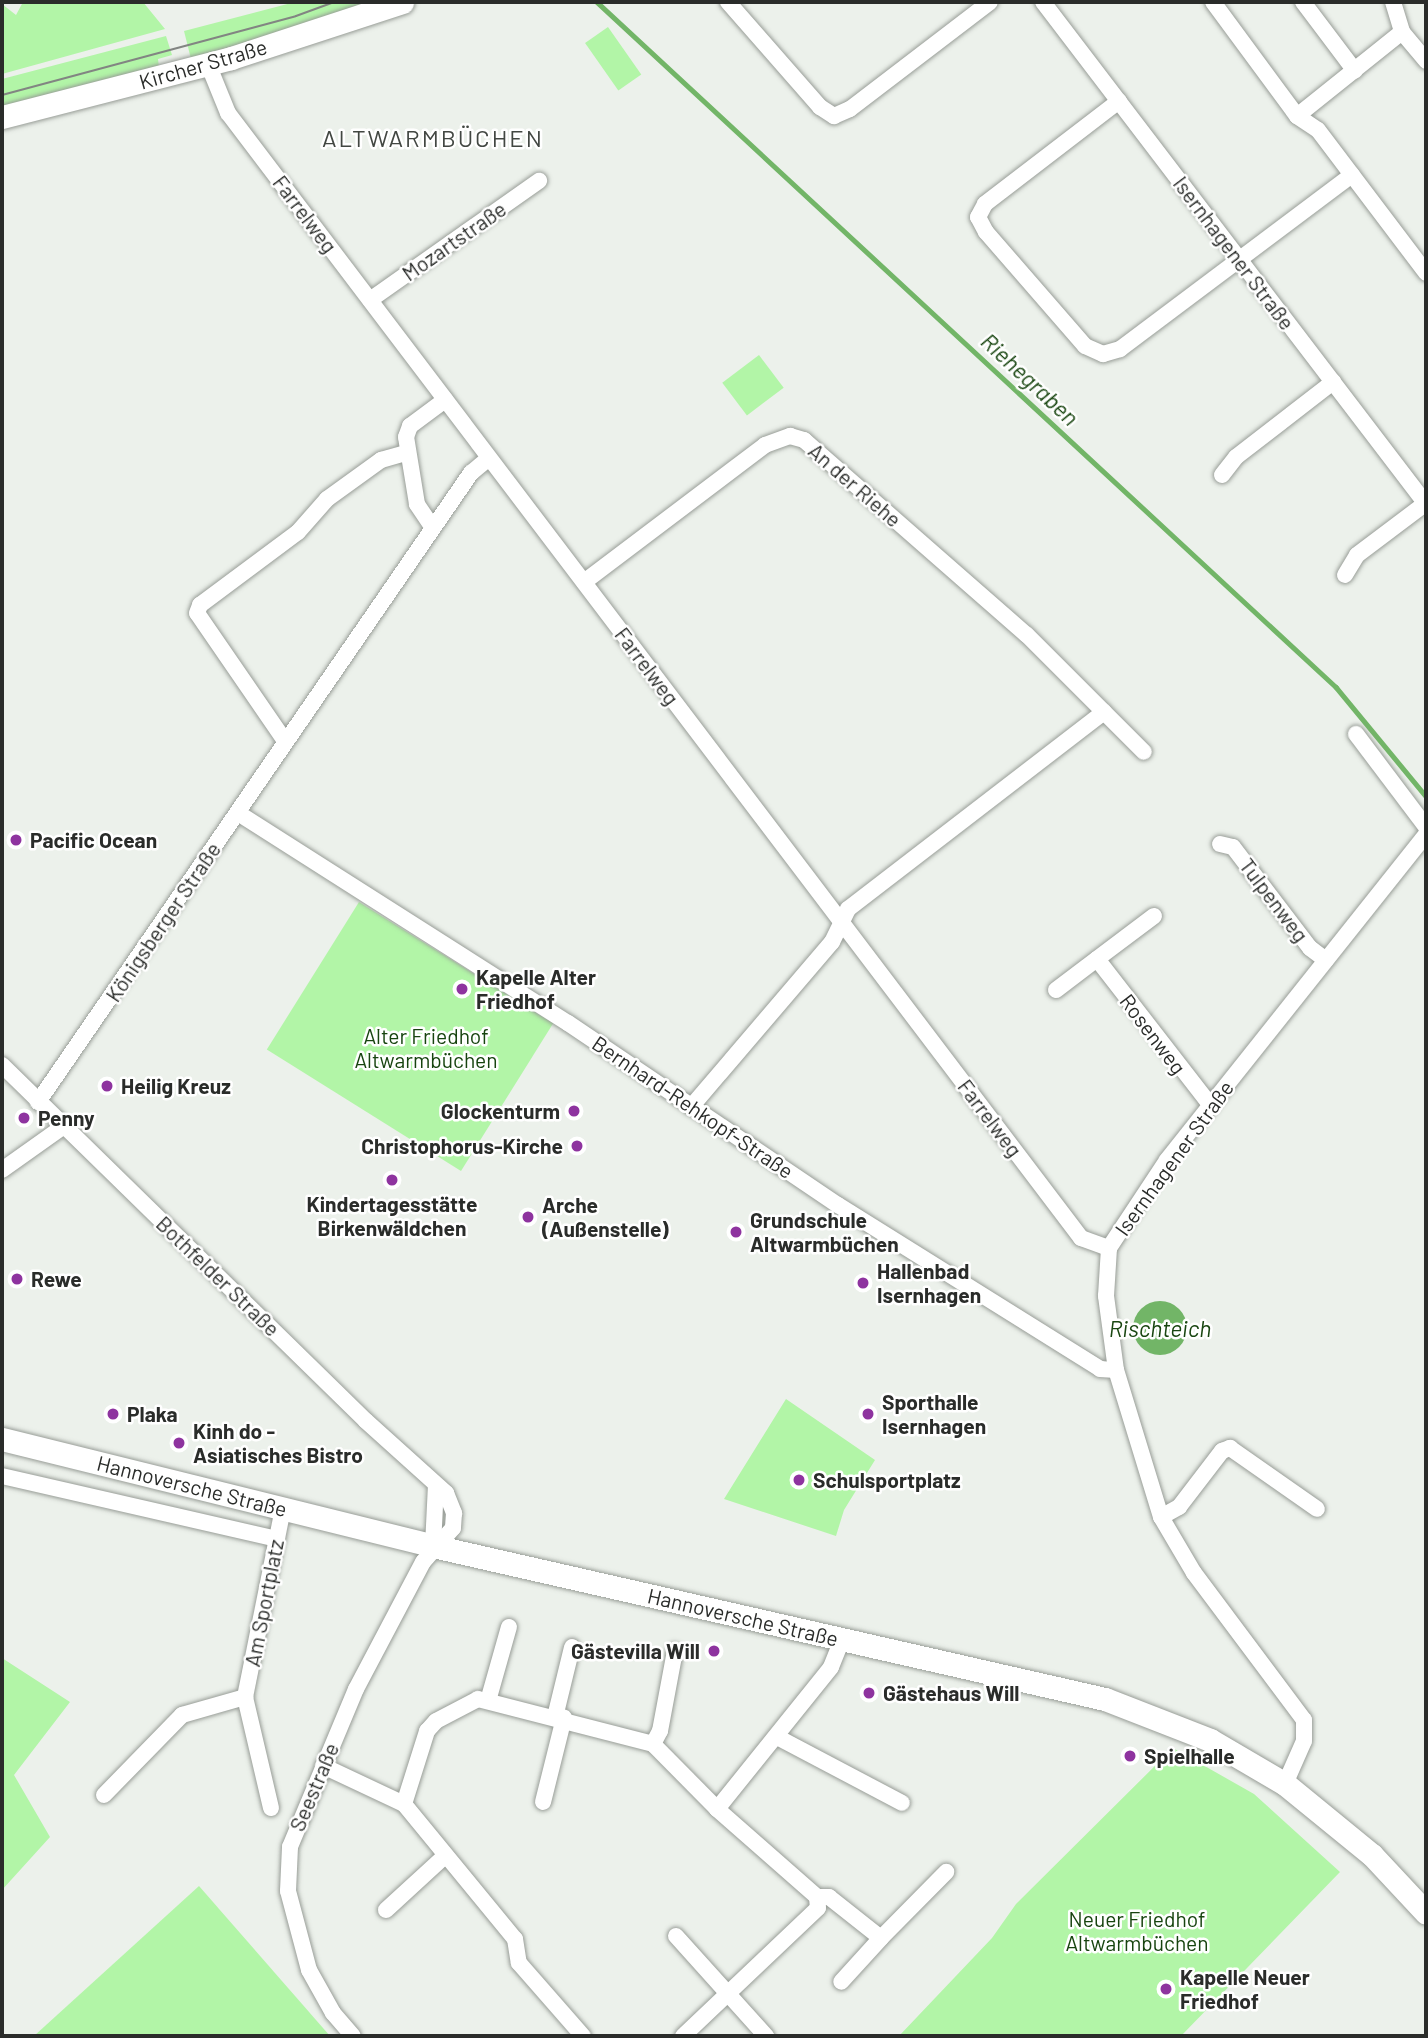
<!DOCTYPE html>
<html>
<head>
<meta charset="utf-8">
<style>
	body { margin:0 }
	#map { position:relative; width:1428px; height:2038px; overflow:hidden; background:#ecf1eb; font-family:Barlow,sans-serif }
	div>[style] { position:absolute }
	.green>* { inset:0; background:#b2f5a7; transform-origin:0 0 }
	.water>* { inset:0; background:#72b567 }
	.round { border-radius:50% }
	.stream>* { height:4.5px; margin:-2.25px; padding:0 2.25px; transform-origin:2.25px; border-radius:2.25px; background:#72b567 }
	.roads { filter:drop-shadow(0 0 2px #989d97) drop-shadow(0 0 2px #989d97) }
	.street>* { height:16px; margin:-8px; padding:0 8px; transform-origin:8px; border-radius:8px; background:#fff }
	.secondary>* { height:23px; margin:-11.5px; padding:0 11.5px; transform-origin:11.5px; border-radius:11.5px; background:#fff }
	.tram>* { height:2px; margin:-1px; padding:0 1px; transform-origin:1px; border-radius:1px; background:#828582 }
	.dots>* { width:19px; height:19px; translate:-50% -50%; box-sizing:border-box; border:4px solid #fff; border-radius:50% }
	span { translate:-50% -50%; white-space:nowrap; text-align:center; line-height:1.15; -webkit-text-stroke:5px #fff; paint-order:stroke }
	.street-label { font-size:21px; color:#2a2c2a }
	.poi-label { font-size:21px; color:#2a2c2a; font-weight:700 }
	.left { translate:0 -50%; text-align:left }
	.right { translate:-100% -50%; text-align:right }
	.park-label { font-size:21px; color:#17440f }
	.water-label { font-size:23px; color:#194611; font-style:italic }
	.quarter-label { font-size:24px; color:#424742; letter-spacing:2px }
	.frame { position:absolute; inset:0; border:4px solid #2a2c2a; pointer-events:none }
</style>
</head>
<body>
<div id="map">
	<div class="green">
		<div style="clip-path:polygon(23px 2px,143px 2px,165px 29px,2px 74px,2px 4px,16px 15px)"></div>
		<div style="clip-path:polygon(295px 2px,377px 2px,191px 59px,184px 31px)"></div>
		<div style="left:608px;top:27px;width:58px;height:28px;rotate:55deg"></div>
		<div style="clip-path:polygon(166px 36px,172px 55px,158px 59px,159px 67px,2px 109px,2px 79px)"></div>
		<div style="left:759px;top:355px;width:41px;height:46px;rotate:53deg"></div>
		<div style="left:359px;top:902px;width:229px;height:174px;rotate:32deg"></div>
		<div style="clip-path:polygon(786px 1399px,875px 1460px,844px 1510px,836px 1536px,724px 1499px)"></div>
		<div style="clip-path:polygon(2px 1658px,70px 1702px,14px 1775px,50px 1837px,2px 1890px)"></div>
		<div style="clip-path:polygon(1173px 1748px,1254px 1794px,1340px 1872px,1181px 2036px,899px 2036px,992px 1938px,1016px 1904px)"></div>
		<div style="clip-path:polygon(199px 1886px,330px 2036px,34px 2036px)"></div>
	</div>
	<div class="water">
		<div class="round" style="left:1133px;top:1301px;width:54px;height:54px"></div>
	</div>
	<div class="stream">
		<div style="left:597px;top:2px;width:1008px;rotate:42.83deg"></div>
		<div style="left:1336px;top:687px;width:141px;rotate:50.5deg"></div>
	</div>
	<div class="roads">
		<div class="street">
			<div style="left:728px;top:2px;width:140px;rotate:48.8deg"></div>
			<div style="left:820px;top:107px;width:17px;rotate:33deg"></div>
			<div style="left:834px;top:116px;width:17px;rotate:-24deg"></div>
			<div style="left:850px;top:109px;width:176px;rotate:-37.4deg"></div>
			<div style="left:1043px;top:2px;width:631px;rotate:52.66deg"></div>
			<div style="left:1213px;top:2px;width:142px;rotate:53.6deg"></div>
			<div style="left:1297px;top:116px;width:25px;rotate:34deg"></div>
			<div style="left:1318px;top:130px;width:179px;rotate:52.9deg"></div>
			<div style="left:1303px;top:2px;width:86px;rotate:53deg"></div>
			<div style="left:1393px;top:2px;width:31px;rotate:73deg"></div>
			<div style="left:1402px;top:32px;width:38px;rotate:50deg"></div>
			<div style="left:208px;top:64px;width:53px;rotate:67.8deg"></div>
			<div style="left:228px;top:113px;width:1412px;rotate:52.83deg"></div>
			<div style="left:1081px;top:1238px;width:30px;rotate:20deg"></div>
			<div style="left:1119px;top:101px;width:169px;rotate:142.5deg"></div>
			<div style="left:985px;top:204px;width:15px;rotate:118deg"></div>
			<div style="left:978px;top:217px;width:17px;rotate:62deg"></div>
			<div style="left:986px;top:232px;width:151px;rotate:49deg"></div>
			<div style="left:1085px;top:346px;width:20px;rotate:24deg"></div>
			<div style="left:1103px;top:354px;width:18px;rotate:-16deg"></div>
			<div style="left:1120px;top:349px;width:290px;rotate:-36.9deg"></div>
			<div style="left:1297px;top:116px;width:134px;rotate:-38.7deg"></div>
			<div style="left:370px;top:300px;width:207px;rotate:-35.2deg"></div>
			<div style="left:1222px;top:475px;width:23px;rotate:-52deg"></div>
			<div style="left:1236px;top:457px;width:123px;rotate:-37.7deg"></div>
			<div style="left:433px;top:528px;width:29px;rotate:-124deg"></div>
			<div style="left:417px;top:504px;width:68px;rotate:-99.3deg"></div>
			<div style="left:406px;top:437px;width:12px;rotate:-70deg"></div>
			<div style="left:410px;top:426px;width:44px;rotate:-36.6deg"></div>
			<div style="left:1345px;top:575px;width:23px;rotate:-59deg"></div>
			<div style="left:1357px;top:555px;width:86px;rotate:-37deg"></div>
			<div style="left:584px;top:582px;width:227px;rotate:-37.1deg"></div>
			<div style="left:765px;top:445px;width:27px;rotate:-20deg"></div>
			<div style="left:790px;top:436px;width:15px;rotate:16deg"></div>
			<div style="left:804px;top:440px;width:296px;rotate:41.2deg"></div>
			<div style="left:1027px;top:635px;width:165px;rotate:45deg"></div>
			<div style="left:1356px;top:734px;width:116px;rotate:53deg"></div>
			<div style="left:285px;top:741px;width:155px;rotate:-124.5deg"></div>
			<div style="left:197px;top:613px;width:9px;rotate:-69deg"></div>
			<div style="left:200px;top:605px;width:122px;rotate:-36.7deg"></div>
			<div style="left:298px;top:532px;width:44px;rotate:-48.7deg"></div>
			<div style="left:327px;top:499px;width:67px;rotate:-35.8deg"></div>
			<div style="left:381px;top:460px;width:26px;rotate:-16deg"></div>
			<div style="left:238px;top:813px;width:391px;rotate:32.5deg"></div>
			<div style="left:568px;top:1023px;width:326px;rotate:34deg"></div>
			<div style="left:838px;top:1205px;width:309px;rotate:32deg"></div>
			<div style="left:1100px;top:1369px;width:16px;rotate:4deg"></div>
			<div style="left:1220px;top:844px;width:13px;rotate:13deg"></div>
			<div style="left:1233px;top:847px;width:127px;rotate:52.7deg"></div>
			<div style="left:1310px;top:948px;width:20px;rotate:37deg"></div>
			<div style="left:1154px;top:916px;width:71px;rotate:143deg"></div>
			<div style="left:1097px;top:959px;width:186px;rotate:52.2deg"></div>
			<div style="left:1056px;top:990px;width:51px;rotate:-37.1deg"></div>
			<div style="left:2px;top:1065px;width:509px;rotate:44.36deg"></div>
			<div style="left:366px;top:1421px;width:108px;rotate:42deg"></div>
			<div style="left:446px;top:1493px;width:22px;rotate:68deg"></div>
			<div style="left:454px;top:1513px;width:15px;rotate:94deg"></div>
			<div style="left:453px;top:1528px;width:45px;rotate:131.4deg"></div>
			<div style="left:423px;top:1562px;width:144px;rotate:117.8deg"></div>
			<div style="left:356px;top:1689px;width:171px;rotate:112.7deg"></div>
			<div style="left:290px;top:1847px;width:44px;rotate:92.6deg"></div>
			<div style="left:288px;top:1891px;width:82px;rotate:75.1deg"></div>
			<div style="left:309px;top:1970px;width:49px;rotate:60.8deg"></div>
			<div style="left:333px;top:2013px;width:30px;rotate:49deg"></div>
			<div style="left:38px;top:1102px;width:764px;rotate:-55.46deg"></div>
			<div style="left:471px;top:473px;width:23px;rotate:-40deg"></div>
			<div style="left:691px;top:1107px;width:217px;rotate:-49.5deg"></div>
			<div style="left:832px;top:942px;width:37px;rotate:-64deg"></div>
			<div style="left:848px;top:909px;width:323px;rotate:-37.6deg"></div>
			<div style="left:2px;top:1170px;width:76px;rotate:-35.4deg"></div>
			<div style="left:2px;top:1476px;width:282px;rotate:12.9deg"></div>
			<div style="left:1161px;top:1517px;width:21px;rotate:-29deg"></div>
			<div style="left:1179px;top:1507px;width:71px;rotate:-52.5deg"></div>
			<div style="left:1222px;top:1451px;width:9px;rotate:-21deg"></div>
			<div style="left:1230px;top:1448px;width:106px;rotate:35deg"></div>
			<div style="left:433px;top:1546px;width:61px;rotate:-87.2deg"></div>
			<div style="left:488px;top:1701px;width:77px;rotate:-74.2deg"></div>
			<div style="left:555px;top:1717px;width:72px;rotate:-76.3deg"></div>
			<div style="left:777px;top:1737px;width:141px;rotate:27.8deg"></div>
			<div style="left:653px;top:1744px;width:15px;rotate:-62deg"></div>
			<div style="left:660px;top:1731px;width:81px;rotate:-79.4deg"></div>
			<div style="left:323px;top:1766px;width:89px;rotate:25.1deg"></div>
			<div style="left:404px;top:1804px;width:175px;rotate:50.6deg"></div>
			<div style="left:515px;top:1939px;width:24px;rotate:81deg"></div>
			<div style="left:519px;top:1963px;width:97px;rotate:48.8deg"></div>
			<div style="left:1285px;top:1784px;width:47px;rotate:-66.2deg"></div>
			<div style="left:1304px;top:1741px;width:21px;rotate:-90deg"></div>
			<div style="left:1304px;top:1720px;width:184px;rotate:-126.8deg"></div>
			<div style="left:1194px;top:1573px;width:65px;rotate:-120.5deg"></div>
			<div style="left:1161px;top:1517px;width:154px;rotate:-107deg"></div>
			<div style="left:1116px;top:1370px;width:75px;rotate:-97.7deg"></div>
			<div style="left:1106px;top:1296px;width:48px;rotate:-86.4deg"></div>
			<div style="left:1109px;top:1248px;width:105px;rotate:-56.6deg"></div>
			<div style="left:1167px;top:1160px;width:416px;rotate:-51.5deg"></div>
			<div style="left:104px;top:1795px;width:112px;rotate:-45.7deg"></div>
			<div style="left:182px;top:1715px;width:66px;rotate:-15.9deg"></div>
			<div style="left:543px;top:1802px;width:87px;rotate:-76deg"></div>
			<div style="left:404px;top:1804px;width:77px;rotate:-72.5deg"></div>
			<div style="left:427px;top:1731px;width:13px;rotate:-48deg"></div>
			<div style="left:436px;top:1721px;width:47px;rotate:-27.6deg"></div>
			<div style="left:478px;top:1699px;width:181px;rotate:14.4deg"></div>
			<div style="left:653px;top:1744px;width:91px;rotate:45.4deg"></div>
			<div style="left:717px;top:1809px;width:133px;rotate:41.3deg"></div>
			<div style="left:817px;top:1897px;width:11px;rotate:85deg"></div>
			<div style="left:818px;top:1908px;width:186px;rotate:136.5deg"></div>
			<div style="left:271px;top:1808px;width:114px;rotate:-103.2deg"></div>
			<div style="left:245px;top:1697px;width:192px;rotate:-78.6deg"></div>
			<div style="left:717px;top:1809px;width:182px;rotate:-51.2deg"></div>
			<div style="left:831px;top:1667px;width:29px;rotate:-68deg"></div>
			<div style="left:817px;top:1897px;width:12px"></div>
			<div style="left:829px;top:1897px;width:66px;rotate:38.3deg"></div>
			<div style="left:881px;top:1938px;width:59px;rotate:132.3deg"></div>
			<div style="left:386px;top:1910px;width:80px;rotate:-42.5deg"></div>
			<div style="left:676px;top:1936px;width:135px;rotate:48deg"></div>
			<div style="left:881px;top:1938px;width:93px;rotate:-45.4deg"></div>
		</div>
		<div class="secondary">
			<div style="left:2px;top:117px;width:236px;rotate:-14.4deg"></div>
			<div style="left:231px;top:58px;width:180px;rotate:-18.1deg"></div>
			<div style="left:2px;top:1439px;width:444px;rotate:13.9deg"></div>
			<div style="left:433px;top:1546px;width:689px;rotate:12.83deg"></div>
			<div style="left:1105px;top:1699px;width:113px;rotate:21.3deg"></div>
			<div style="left:1210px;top:1740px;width:87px;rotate:30.4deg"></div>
			<div style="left:1285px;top:1784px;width:112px;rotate:39.2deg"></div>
			<div style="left:1372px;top:1855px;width:79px;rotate:47deg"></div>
		</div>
	</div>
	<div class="tram">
		<div style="left:2px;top:95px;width:304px;rotate:-15deg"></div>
		<div style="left:296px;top:16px;width:40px;rotate:-20.2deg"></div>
	</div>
	<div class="dots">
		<div style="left:16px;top:840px;background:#8e339f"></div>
		<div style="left:462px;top:989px;background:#8e339f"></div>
		<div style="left:107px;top:1086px;background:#8e339f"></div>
		<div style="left:574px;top:1111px;background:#8e339f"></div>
		<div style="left:24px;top:1118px;background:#8e339f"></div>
		<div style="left:577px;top:1146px;background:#8e339f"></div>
		<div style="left:392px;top:1180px;background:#8e339f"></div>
		<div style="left:528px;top:1217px;background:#8e339f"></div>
		<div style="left:736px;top:1232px;background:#8e339f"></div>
		<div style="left:17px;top:1279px;background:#8e339f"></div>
		<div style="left:863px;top:1283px;background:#8e339f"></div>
		<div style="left:113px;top:1414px;background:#8e339f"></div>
		<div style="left:868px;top:1414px;background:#8e339f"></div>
		<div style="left:179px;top:1443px;background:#8e339f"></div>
		<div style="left:799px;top:1480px;background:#8e339f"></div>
		<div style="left:714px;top:1651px;background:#8e339f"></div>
		<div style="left:869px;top:1693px;background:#8e339f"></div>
		<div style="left:1130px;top:1756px;background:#8e339f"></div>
		<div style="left:1166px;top:1989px;background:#8e339f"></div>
	</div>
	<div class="street-label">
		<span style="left:203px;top:64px;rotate:-16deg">Kircher Straße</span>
		<span style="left:305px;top:214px;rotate:53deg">Farrelweg</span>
		<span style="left:454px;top:241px;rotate:-35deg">Mozartstraße</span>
		<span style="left:1234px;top:253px;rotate:53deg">Isernhagener Straße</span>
		<span style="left:855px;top:485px;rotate:41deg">An der Riehe</span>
		<span style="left:647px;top:666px;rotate:53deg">Farrelweg</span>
		<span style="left:1274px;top:900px;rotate:53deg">Tulpenweg</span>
		<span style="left:163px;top:922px;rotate:-56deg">Königsberger Straße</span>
		<span style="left:1153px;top:1034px;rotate:53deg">Rosenweg</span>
		<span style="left:693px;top:1107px;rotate:34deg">Bernhard-Rehkopf-Straße</span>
		<span style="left:990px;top:1118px;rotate:53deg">Farrelweg</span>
		<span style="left:1174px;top:1158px;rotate:-54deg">Isernhagener Straße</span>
		<span style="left:218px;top:1276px;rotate:44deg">Bothfelder Straße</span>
		<span style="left:192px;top:1486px;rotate:14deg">Hannoversche Straße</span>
		<span style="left:264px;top:1603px;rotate:-79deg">Am Sportplatz</span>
		<span style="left:743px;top:1617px;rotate:13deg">Hannoversche Straße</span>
		<span style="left:314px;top:1787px;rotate:-67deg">Seestraße</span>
	</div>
	<div class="poi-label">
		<span class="left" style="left:30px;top:840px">Pacific Ocean</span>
		<span class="left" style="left:476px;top:989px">Kapelle Alter<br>Friedhof</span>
		<span class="left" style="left:121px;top:1086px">Heilig Kreuz</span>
		<span class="right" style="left:560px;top:1111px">Glockenturm</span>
		<span class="left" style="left:38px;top:1118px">Penny</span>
		<span class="right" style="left:563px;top:1146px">Christophorus-Kirche</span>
		<span style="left:392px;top:1216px">Kindertagesstätte<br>Birkenwäldchen</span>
		<span class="left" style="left:542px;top:1217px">Arche<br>(Außenstelle)</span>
		<span class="left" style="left:750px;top:1232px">Grundschule<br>Altwarmbüchen</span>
		<span class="left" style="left:877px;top:1283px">Hallenbad<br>Isernhagen</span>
		<span class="left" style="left:31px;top:1279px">Rewe</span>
		<span class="left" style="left:882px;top:1414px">Sporthalle<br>Isernhagen</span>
		<span class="left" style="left:127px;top:1414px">Plaka</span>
		<span class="left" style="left:193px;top:1443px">Kinh do -<br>Asiatisches Bistro</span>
		<span class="left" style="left:813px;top:1480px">Schulsportplatz</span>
		<span class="right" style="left:700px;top:1651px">Gästevilla Will</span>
		<span class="left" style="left:883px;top:1693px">Gästehaus Will</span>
		<span class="left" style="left:1144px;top:1756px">Spielhalle</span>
		<span class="left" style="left:1180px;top:1989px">Kapelle Neuer<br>Friedhof</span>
	</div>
	<div class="park-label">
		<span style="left:426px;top:1048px">Alter Friedhof<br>Altwarmbüchen</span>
		<span style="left:1137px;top:1931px">Neuer Friedhof<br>Altwarmbüchen</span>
	</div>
	<div class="water-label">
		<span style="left:1030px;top:379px;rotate:43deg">Riehegraben</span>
		<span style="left:1160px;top:1328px">Rischteich</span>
	</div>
	<div class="quarter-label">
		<span style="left:433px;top:138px">ALTWARMBÜCHEN</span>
	</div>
	<div class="frame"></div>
</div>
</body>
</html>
